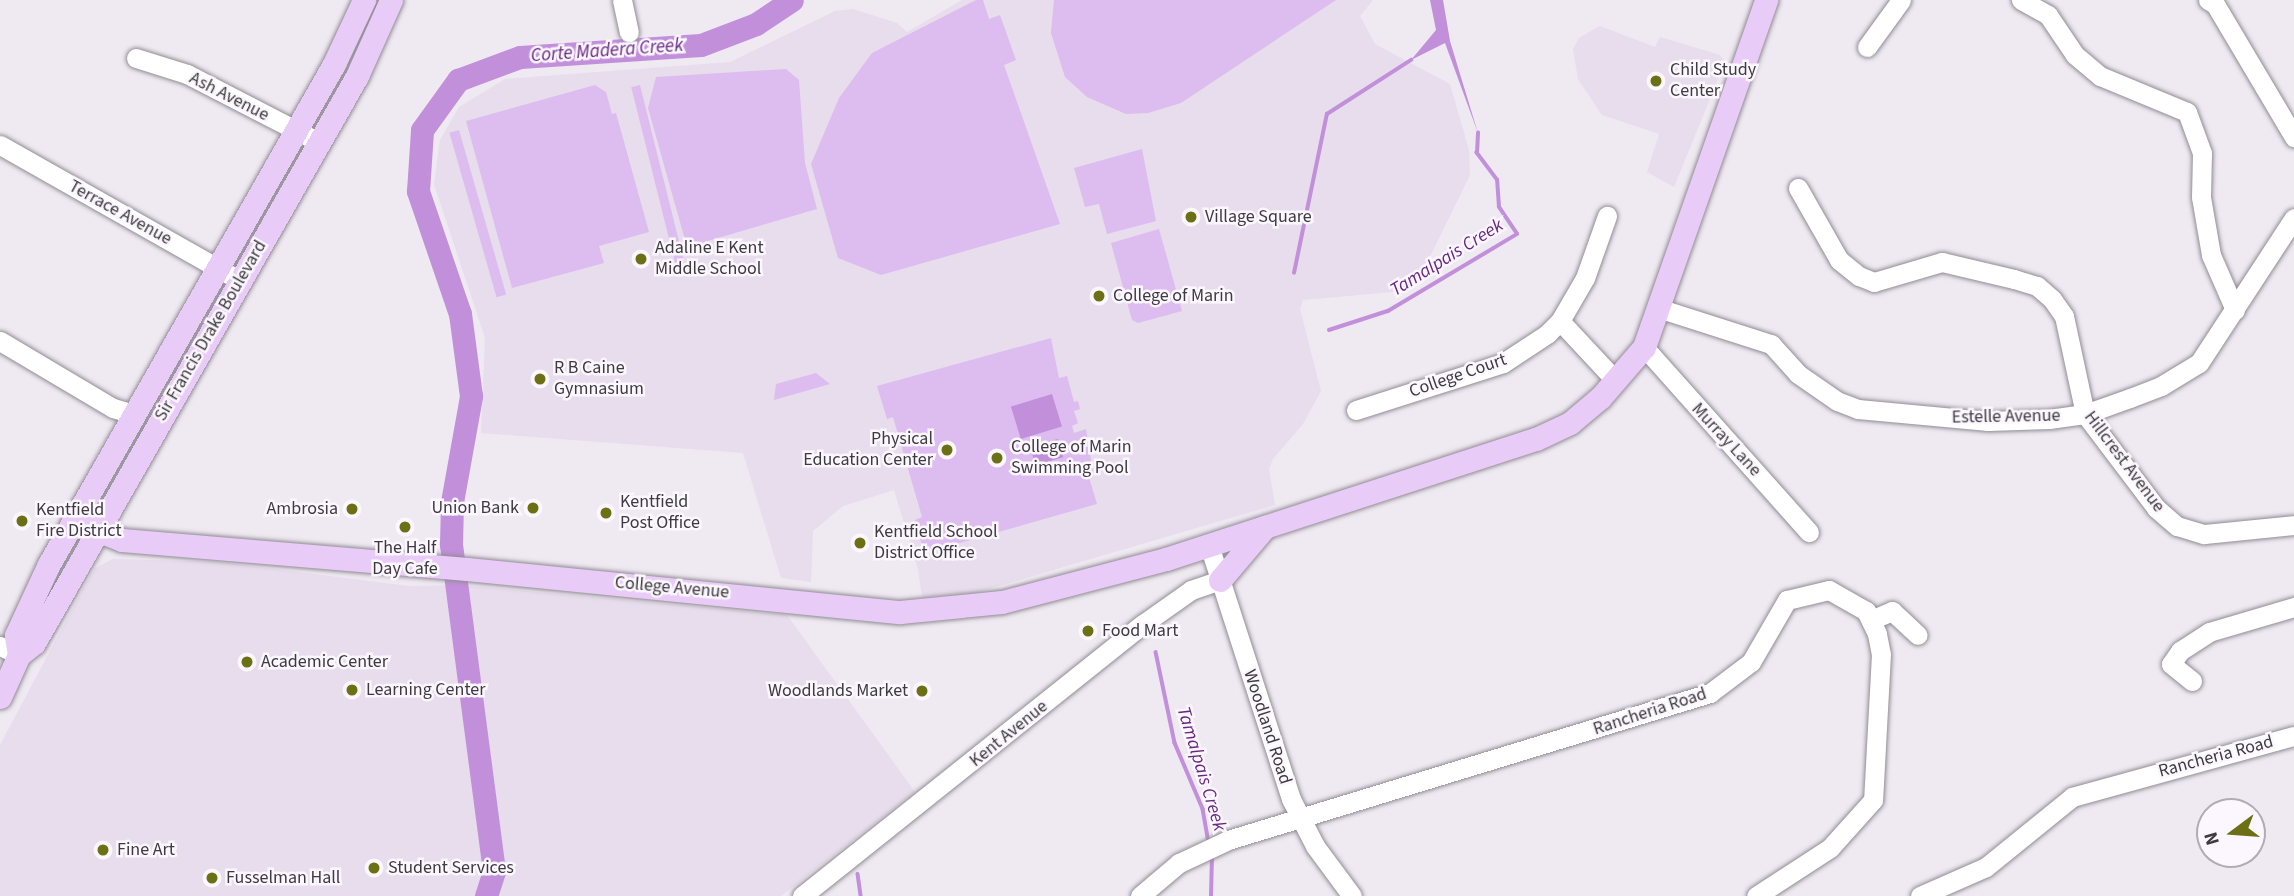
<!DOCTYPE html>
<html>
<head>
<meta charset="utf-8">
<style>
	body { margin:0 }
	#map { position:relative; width:2294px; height:896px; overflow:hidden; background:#efe9f2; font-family:"Source Sans 3",sans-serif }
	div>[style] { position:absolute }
	.built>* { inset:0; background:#e7ddec }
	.green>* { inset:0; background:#ddbcef; transform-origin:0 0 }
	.water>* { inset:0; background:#c28fdb; transform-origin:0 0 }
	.stream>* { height:3.5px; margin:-1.75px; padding:0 1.75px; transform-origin:1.75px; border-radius:1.75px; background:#c28fdb }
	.river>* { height:23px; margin:-11.5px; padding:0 11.5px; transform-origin:11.5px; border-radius:11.5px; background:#c28fdb }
	.roads { filter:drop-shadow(0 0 2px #918c94) drop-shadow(0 0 2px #918c94) }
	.minor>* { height:19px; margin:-9.5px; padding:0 9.5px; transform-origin:9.5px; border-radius:9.5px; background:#fff }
	.major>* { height:23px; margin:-11.5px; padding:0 11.5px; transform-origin:11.5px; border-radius:11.5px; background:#e9cbf8 }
	.dots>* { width:19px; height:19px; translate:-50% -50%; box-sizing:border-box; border:4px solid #fcf7fe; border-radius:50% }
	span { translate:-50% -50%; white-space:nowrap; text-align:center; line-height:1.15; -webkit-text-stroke:5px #fcf7fe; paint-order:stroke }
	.poi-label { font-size:18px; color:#3d3b3e }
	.left { translate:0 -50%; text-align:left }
	.right { translate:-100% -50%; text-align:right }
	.street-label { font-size:18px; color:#3d3b3e }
	.water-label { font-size:19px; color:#672881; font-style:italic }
	.north { position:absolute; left:2196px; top:798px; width:70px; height:70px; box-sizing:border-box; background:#fcf7fe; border:2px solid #b0acb1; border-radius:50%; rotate:254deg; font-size:19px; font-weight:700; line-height:28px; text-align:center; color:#3d3b3e }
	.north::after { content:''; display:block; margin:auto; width:24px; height:32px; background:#6b7015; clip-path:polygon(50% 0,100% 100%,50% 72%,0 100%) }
</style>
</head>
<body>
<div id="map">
	<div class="built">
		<div style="clip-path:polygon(962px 0,1373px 0,1360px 16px,1375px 44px,1450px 84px,1469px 150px,1470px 175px,1420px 277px,1392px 292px,1303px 300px,1300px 309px,1321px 391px,1303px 424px,1273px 459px,1269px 469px,1275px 505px,975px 593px,922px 597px,918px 569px,894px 490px,843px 506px,813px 531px,811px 582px,781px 578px,743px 453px,481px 433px,485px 338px,434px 184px,440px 140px,459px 107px,505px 79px,730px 62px,835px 11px,853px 9px,897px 23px,907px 32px)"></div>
		<div style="clip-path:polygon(1600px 26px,1655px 47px,1660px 37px,1720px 55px,1725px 62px,1674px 187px,1647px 172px,1659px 134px,1602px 115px,1578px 79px,1573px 49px,1579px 38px)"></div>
		<div style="clip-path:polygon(113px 559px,218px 562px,409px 586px,461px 585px,787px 615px,915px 792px,781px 896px,0 896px,0 745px,86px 583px,95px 568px)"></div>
	</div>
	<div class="green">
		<div style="clip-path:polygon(976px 0,983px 0,989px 19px,1000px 15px,1016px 60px,1004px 65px,1060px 224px,881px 275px,838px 258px,811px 164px,839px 98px,872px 53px)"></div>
		<div style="clip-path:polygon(1054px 0,1336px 0,1181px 103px,1148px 113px,1126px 114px,1087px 97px,1065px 77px,1051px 33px)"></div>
		<div style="clip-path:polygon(786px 69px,799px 80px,805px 163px,817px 209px,687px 247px,648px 108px,656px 77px)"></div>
		<div style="clip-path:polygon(595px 85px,606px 92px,612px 114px,616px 113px,649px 232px,599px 246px,604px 263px,512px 288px,466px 121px)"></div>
		<div style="left:640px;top:85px;width:192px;height:9px;rotate:76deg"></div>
		<div style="left:459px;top:130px;width:171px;height:10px;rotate:74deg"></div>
		<div style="clip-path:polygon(1142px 149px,1156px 221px,1107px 234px,1099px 204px,1085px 207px,1074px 168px)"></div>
		<div style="clip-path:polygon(1159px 229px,1182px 311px,1138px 323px,1132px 320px,1111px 243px)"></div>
		<div style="clip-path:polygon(1051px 338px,1059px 378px,1067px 376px,1074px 402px,1078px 401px,1080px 409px,1074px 411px,1078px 423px,1072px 426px,1074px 433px,1086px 429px,1093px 472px,1088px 474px,1097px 504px,924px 553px,915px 520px,922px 517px,893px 417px,887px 419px,877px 386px)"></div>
		<div style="clip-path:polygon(816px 373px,830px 384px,774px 400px,776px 384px)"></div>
	</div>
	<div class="water">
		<div style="clip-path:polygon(1430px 0,1443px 0,1450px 41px,1478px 133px,1445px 43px,1411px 60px,1436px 30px)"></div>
		<div style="left:1052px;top:394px;width:34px;height:43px;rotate:73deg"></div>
		<div style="left:1058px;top:439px;width:19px;height:29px;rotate:74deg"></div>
	</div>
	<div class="stream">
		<div style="left:1294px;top:273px;width:162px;rotate:-78.3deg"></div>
		<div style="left:1327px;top:114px;width:100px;rotate:-32.7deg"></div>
		<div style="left:1329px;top:330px;width:62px;rotate:-17.9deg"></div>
		<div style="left:1388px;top:311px;width:150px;rotate:-30.8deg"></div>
		<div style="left:1517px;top:234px;width:32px;rotate:-124deg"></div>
		<div style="left:1499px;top:207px;width:27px;rotate:-94deg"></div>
		<div style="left:1497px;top:180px;width:34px;rotate:-127deg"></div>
		<div style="left:1477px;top:153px;width:20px;rotate:-87deg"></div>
		<div style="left:1156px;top:652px;width:93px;rotate:78.2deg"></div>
		<div style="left:1175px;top:743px;width:72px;rotate:67deg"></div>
		<div style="left:1203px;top:809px;width:34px;rotate:80deg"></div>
		<div style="left:858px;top:874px;width:22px;rotate:82deg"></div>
		<div style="left:1211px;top:896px;width:40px;rotate:-88.6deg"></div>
	</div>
	<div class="river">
		<div style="left:486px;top:896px;width:26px;rotate:-72deg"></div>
		<div style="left:494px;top:871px;width:330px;rotate:-97.5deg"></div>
		<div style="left:451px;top:544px;width:42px;rotate:-88.6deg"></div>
		<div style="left:452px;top:502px;width:108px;rotate:-79.8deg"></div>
		<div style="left:471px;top:396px;width:83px;rotate:-97.6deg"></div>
		<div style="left:460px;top:314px;width:130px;rotate:-108.9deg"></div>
		<div style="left:418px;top:191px;width:61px;rotate:-86.2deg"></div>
		<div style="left:422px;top:130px;width:62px;rotate:-54.2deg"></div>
		<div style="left:458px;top:80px;width:66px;rotate:-20.4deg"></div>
		<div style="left:520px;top:57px;width:181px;rotate:-3.8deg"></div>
		<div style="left:701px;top:45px;width:59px;rotate:-20.9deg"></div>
		<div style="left:756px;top:24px;width:43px;rotate:-33.7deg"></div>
	</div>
	<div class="roads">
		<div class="minor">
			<div style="left:622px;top:0;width:33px;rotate:78deg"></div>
			<div style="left:2021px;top:0;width:31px;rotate:29deg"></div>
			<div style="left:2048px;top:15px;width:48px;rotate:56deg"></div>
			<div style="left:2075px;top:55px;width:33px;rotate:40deg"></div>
			<div style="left:2100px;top:76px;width:94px;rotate:22.5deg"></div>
			<div style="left:2187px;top:112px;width:44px;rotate:69.9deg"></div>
			<div style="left:2202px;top:153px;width:44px;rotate:91.3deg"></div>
			<div style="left:2201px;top:197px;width:59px;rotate:80.2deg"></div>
			<div style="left:2211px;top:255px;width:60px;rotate:66.4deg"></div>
			<div style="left:2208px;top:0;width:8px;rotate:30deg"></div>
			<div style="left:2215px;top:4px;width:155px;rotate:59.3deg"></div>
			<div style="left:1867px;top:47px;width:58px;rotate:-54.1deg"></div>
			<div style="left:136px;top:58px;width:53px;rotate:17.4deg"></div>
			<div style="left:187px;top:74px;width:148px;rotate:27.3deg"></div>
			<div style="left:0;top:145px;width:276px;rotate:29.5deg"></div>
			<div style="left:1798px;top:188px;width:83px;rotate:60.3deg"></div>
			<div style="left:1839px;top:260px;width:26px;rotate:39deg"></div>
			<div style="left:1859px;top:276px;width:16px;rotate:22deg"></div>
			<div style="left:1874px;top:282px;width:71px;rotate:-16.4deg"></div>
			<div style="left:1942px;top:262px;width:74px;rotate:13.3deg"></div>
			<div style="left:2014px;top:279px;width:24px;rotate:17deg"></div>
			<div style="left:2037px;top:286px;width:20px;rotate:41deg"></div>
			<div style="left:2052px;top:299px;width:21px;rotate:55deg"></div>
			<div style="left:2064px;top:316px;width:100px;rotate:77.9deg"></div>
			<div style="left:2085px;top:414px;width:118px;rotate:52.9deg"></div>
			<div style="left:2156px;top:508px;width:28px;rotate:41deg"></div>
			<div style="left:2177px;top:526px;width:28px;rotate:17deg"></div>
			<div style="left:2204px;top:534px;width:90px;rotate:-5.7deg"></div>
			<div style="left:1658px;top:308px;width:119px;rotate:17.7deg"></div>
			<div style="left:1771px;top:344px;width:40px;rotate:48deg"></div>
			<div style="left:1798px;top:374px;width:47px;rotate:34.7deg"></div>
			<div style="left:1837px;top:401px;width:22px;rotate:21deg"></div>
			<div style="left:1858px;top:409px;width:131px;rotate:5.3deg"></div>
			<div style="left:1988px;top:421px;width:61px;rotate:-1.9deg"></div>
			<div style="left:2049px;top:419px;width:36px;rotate:-8deg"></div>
			<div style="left:2085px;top:414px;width:48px;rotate:-19.6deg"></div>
			<div style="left:2130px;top:398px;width:33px;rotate:-21deg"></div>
			<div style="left:2161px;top:386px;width:44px;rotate:-31.2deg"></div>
			<div style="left:2199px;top:363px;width:173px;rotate:-56.8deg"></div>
			<div style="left:1560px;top:321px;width:82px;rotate:47deg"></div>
			<div style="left:0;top:341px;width:131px;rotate:30.7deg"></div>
			<div style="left:113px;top:408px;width:22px;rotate:16deg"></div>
			<div style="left:1644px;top:347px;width:248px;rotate:48.3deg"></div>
			<div style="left:1356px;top:410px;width:154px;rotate:-17.7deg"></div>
			<div style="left:1503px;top:363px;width:53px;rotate:-33.4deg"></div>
			<div style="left:1547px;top:334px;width:18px;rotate:-45deg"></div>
			<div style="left:1560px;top:321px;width:50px;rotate:-59.8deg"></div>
			<div style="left:1585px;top:278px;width:66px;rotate:-70.5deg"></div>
			<div style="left:1209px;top:545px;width:267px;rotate:72.1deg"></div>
			<div style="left:1291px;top:799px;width:53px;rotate:62.9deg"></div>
			<div style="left:1315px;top:846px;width:62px;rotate:53.5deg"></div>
			<div style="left:1871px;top:620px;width:23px;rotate:-23deg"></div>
			<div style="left:1892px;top:611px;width:35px;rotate:43deg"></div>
			<div style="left:0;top:646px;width:21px;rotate:25deg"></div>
			<div style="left:2192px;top:681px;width:27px;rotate:-141deg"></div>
			<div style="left:2171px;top:664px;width:16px;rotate:-55deg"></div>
			<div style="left:2180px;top:651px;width:35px;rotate:-33deg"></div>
			<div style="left:2209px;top:632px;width:89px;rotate:-16.4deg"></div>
			<div style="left:802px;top:896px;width:436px;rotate:-38.6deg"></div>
			<div style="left:1143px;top:624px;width:59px;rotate:-35.3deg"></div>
			<div style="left:1191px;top:590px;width:31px;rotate:-19deg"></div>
			<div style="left:1140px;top:896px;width:51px;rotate:-40.2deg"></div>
			<div style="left:1179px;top:863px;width:54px;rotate:-25.1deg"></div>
			<div style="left:1228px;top:840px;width:504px;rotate:-16.96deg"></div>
			<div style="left:1710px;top:693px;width:51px;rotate:-37.1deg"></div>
			<div style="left:1751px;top:662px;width:72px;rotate:-59.9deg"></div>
			<div style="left:1787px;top:600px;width:43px;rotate:-13.4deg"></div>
			<div style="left:1829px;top:590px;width:43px;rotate:29.6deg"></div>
			<div style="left:1866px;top:611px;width:25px;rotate:64deg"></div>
			<div style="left:1877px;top:634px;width:20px;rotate:79deg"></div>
			<div style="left:1881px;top:654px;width:146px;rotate:93.1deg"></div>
			<div style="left:1873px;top:800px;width:64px;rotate:131.9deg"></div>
			<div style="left:1830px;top:848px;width:88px;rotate:147deg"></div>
			<div style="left:1920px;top:896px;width:72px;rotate:-23.7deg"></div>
			<div style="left:1986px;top:867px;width:111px;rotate:-39.1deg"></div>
			<div style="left:2072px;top:797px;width:230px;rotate:-15.4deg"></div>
		</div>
		<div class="major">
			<div style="left:73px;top:520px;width:53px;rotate:22.2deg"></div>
			<div style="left:122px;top:540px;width:346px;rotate:4.8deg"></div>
			<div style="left:467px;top:569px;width:435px;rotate:5.7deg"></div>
			<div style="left:900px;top:612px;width:102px;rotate:-5.6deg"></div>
			<div style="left:1002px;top:602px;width:170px;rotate:-14.7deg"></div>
			<div style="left:1166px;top:559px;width:389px;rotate:-18deg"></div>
			<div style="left:1536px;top:439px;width:38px;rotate:-25deg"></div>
			<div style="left:1570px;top:423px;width:39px;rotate:-40deg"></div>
			<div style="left:1600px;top:398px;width:67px;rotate:-49.2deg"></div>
			<div style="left:1644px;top:347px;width:368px;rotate:-70.6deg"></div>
			<div style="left:1220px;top:580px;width:70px;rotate:-49.7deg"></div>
			<div style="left:19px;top:655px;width:20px;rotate:-99deg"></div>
			<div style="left:16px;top:635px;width:78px;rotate:-65.1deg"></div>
			<div style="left:49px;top:564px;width:576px;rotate:-60.32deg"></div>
			<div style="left:334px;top:64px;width:71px;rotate:-64.9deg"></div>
			<div style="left:0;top:697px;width:46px;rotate:-65.7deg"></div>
			<div style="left:19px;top:655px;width:19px;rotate:-39deg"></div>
			<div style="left:34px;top:643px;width:653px;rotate:-60.33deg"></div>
			<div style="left:357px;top:76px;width:83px;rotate:-65.9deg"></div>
		</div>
	</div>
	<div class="dots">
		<div style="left:1656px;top:81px;background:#6b7015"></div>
		<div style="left:1191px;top:217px;background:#6b7015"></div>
		<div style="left:641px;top:259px;background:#6b7015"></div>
		<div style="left:1099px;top:296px;background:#6b7015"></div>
		<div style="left:540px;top:379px;background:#6b7015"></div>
		<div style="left:947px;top:450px;background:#6b7015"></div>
		<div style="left:997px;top:458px;background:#6b7015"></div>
		<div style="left:533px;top:508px;background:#6b7015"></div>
		<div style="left:352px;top:509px;background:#6b7015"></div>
		<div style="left:606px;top:513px;background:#6b7015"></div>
		<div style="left:22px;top:521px;background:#6b7015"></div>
		<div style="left:405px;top:527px;background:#6b7015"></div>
		<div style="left:860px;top:543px;background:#6b7015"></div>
		<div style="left:1088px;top:631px;background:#6b7015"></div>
		<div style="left:247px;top:662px;background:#6b7015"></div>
		<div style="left:352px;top:690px;background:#6b7015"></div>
		<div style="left:922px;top:691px;background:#6b7015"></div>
		<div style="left:103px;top:850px;background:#6b7015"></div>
		<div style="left:374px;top:868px;background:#6b7015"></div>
		<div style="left:212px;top:878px;background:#6b7015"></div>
	</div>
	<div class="poi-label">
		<span class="left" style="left:1670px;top:81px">Child Study<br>Center</span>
		<span class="left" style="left:1205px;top:217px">Village Square</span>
		<span class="left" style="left:655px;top:259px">Adaline E Kent<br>Middle School</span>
		<span class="left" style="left:1113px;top:296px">College of Marin</span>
		<span class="left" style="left:554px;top:379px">R B Caine<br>Gymnasium</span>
		<span class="right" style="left:933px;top:450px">Physical<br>Education Center</span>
		<span class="left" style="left:1011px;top:458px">College of Marin<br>Swimming Pool</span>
		<span class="left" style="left:620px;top:513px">Kentfield<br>Post Office</span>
		<span class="right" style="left:519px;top:508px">Union Bank</span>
		<span class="right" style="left:338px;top:509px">Ambrosia</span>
		<span class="left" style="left:36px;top:521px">Kentfield<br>Fire District</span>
		<span class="left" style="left:874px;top:543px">Kentfield School<br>District Office</span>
		<span style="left:405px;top:559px">The Half<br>Day Cafe</span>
		<span class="left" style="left:1102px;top:631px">Food Mart</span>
		<span class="left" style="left:261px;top:662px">Academic Center</span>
		<span class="left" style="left:366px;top:690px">Learning Center</span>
		<span class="right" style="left:908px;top:691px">Woodlands Market</span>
		<span class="left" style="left:117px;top:850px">Fine Art</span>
		<span class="left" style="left:388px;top:868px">Student Services</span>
		<span class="left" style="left:226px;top:878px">Fusselman Hall</span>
	</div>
	<div class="street-label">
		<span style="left:229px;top:97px;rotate:27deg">Ash Avenue</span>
		<span style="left:120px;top:213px;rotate:29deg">Terrace Avenue</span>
		<span style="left:211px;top:331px;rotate:-60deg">Sir Francis Drake Boulevard</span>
		<span style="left:1458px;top:376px;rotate:-19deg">College Court</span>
		<span style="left:2006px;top:417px;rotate:-1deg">Estelle Avenue</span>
		<span style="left:1726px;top:440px;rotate:47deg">Murray Lane</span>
		<span style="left:2124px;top:462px;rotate:53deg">Hillcrest Avenue</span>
		<span style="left:672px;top:588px;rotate:5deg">College Avenue</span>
		<span style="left:1650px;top:712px;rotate:-18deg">Rancheria Road</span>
		<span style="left:1267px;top:727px;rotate:72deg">Woodland Road</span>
		<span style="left:1009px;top:734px;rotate:-39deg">Kent Avenue</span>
		<span style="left:2216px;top:757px;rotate:-15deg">Rancheria Road</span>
	</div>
	<div class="water-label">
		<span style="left:607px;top:51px;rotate:-4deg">Corte Madera Creek</span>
		<span style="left:1447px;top:258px;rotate:-32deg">Tamalpais Creek</span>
		<span style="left:1201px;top:769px;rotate:73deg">Tamalpais Creek</span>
	</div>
	<div class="north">N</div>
</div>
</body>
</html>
